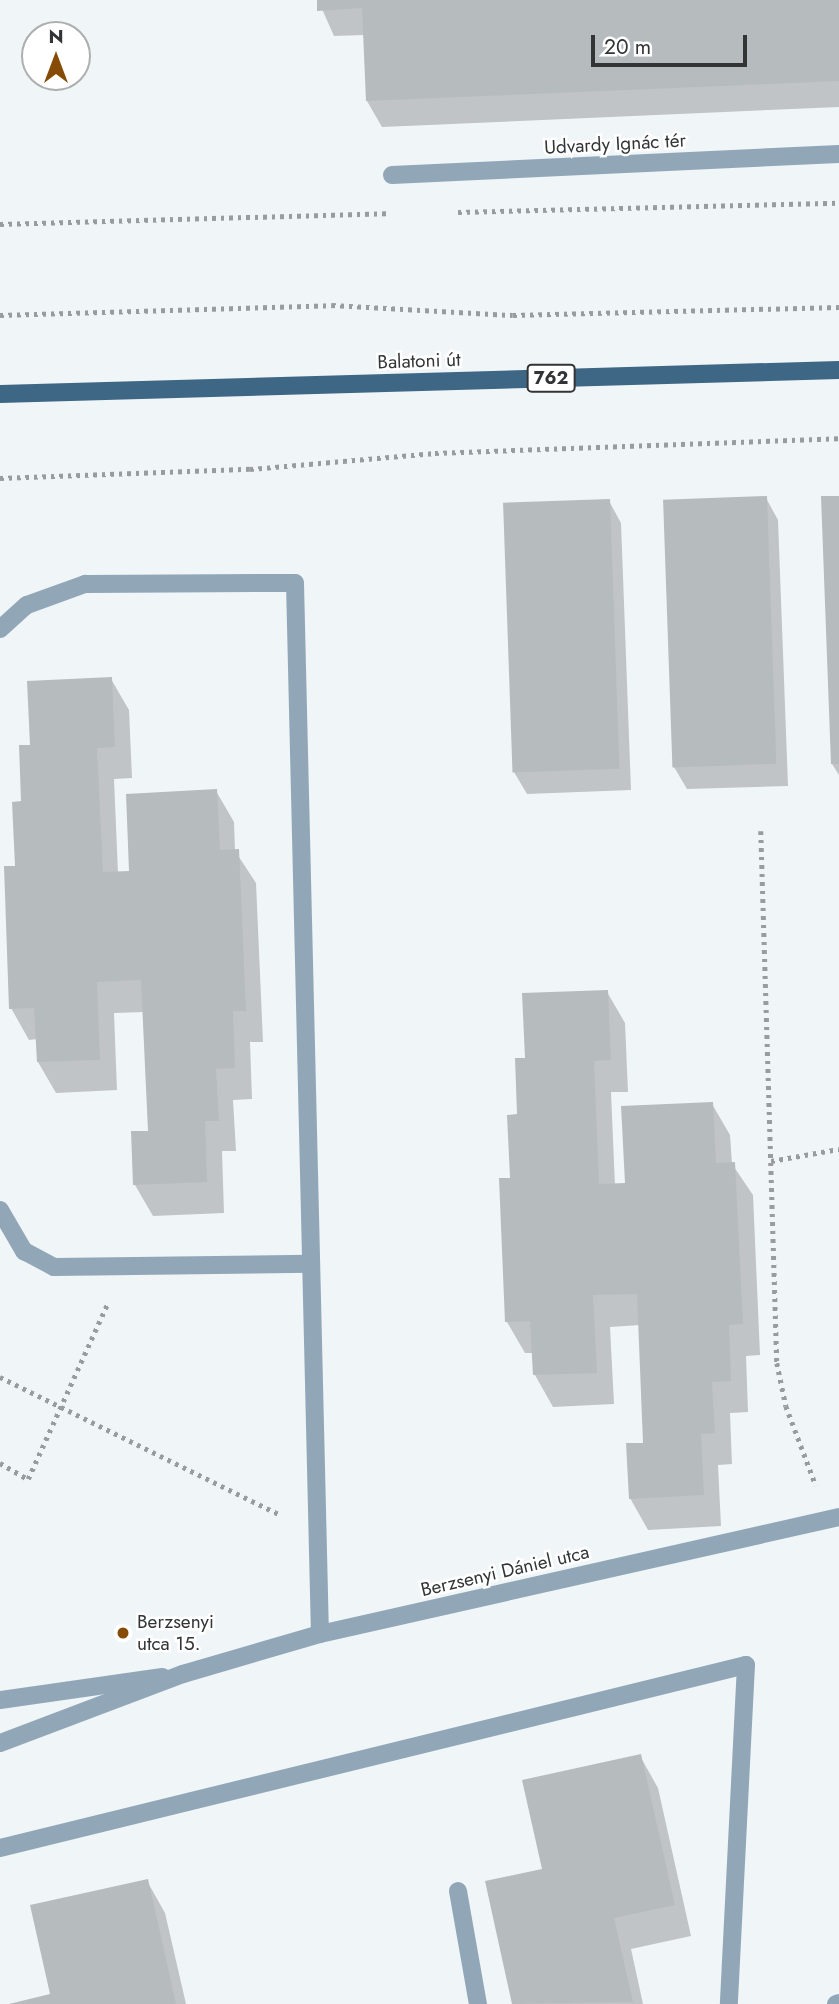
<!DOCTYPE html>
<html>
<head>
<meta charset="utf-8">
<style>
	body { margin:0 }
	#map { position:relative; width:839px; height:2004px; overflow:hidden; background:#f0f5f8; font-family:Jost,sans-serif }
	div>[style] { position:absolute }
	.shadow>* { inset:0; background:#0003 }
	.building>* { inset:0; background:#b6bbbe; transform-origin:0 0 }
	.path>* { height:4.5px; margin-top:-2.25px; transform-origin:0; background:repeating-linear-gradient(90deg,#989c9e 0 3.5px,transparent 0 8.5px) }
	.lane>* { height:18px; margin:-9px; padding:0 9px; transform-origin:9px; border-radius:9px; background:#91a7b8 }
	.street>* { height:18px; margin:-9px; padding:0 9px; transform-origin:9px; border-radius:9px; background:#91a7b8 }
	.primary>* { height:18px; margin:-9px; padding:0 9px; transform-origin:9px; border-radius:9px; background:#3d6784 }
	.dots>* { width:19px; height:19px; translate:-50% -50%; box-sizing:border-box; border:4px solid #fff; border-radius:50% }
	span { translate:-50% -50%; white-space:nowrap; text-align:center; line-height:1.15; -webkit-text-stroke:5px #fff; paint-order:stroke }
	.shield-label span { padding:2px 5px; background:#fff; border:2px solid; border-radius:5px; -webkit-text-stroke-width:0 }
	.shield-label { font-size:18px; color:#323435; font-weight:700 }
	.street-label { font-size:19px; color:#323435 }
	.poi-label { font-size:19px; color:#323435 }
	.left { translate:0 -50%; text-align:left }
	.north { position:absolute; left:21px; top:21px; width:70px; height:70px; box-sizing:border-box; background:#fff; border:2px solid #adaeae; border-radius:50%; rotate:0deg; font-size:19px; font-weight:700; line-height:28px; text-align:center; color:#323435 }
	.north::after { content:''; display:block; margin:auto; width:24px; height:32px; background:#864b05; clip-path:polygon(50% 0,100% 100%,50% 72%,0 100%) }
	.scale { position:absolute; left:591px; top:35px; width:156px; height:32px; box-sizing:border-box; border:4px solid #323435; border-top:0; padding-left:9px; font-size:21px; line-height:24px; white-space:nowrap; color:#323435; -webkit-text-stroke:5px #fff; paint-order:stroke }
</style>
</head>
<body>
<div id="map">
	<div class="shadow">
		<div style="clip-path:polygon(318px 0,839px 0,839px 107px,382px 127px,367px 101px,364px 35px,334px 36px)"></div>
		<div style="clip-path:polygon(766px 498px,778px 520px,788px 786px,687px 789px,674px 767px)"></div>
		<div style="clip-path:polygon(839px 498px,839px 775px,832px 764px)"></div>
		<div style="clip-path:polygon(609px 501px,621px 523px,631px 790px,527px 794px,514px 772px)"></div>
		<div style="clip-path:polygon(111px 679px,129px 710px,132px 778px,114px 779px,118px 873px,131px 873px,216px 791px,234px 822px,235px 851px,256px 883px,263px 1042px,250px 1042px,252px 1099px,233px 1100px,236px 1151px,222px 1151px,224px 1213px,153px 1216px,135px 1185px,150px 1133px,144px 1012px,114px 1013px,117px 1090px,56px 1093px,38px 1062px,37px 1039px,29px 1040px,11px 1008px,17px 868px,31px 747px)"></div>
		<div style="clip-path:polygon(607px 992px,625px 1023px,628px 1092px,611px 1092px,615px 1186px,627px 1185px,712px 1104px,730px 1135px,732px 1164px,753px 1195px,760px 1355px,746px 1356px,748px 1412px,730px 1413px,732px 1464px,718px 1465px,721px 1526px,648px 1530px,630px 1498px,645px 1444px,640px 1325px,610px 1327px,614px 1404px,553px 1407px,535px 1375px,534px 1353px,525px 1353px,507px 1322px,512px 1180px,527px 1060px)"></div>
		<div style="clip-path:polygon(640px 1756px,658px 1788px,691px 1936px,631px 1949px,643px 2004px,514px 2004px,487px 1882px,544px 1870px)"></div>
		<div style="clip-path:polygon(147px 1881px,165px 1913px,186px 2004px,12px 2004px,52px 1995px)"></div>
	</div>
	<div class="building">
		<div style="clip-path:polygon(317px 0,839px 0,839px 81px,366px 101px,362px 8px,317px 11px)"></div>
		<div style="left:767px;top:496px;width:268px;height:104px;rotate:88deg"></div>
		<div style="clip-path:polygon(821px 496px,839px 496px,839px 764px,831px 764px)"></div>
		<div style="left:610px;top:499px;width:270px;height:107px;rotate:88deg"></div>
		<div style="clip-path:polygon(112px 677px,115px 747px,97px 748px,103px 872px,129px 871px,126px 794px,217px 789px,220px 850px,239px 849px,246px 1011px,233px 1011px,235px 1068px,216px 1069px,219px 1121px,205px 1121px,207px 1182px,133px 1185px,131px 1131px,148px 1131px,141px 980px,97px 982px,100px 1060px,37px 1062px,34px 1008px,9px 1009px,4px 866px,15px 866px,12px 802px,21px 801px,19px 745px,30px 745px,27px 681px)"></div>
		<div style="clip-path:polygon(608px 990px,611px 1060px,594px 1061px,599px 1184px,625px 1183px,621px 1106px,713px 1102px,716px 1163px,735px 1162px,743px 1324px,729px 1325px,731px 1381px,712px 1382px,715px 1433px,701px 1434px,704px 1495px,629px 1499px,626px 1443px,643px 1443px,637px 1294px,593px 1295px,597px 1373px,533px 1375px,530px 1321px,505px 1322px,499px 1178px,510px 1178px,507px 1115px,517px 1114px,515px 1058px,525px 1058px,522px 993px)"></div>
		<div style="clip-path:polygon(641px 1754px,675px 1905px,614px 1918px,633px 2002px,512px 2004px,485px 1881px,542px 1869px,522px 1780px)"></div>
		<div style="clip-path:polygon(148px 1879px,176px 2004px,9px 2004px,50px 1994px,30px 1905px)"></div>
	</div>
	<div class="path">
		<div style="left:458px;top:212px;width:381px;rotate:-1.4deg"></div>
		<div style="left:0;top:224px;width:387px;rotate:-1.6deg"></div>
		<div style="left:0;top:315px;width:332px;rotate:-1.7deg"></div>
		<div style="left:332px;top:305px;width:181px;rotate:3.2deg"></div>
		<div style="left:513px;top:315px;width:326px;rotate:-1.4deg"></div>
		<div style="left:0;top:478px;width:250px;rotate:-2.1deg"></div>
		<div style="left:250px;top:469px;width:186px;rotate:-4.9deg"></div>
		<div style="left:435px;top:453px;width:404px;rotate:-2.1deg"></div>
		<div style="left:761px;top:831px;width:532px;rotate:88.28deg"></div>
		<div style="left:777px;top:1363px;width:44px;rotate:78.2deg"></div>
		<div style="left:786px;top:1406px;width:85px;rotate:69.4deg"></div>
		<div style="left:771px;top:1161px;width:69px;rotate:-10deg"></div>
		<div style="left:0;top:1377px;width:314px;rotate:26.2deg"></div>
		<div style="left:0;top:1463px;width:32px;rotate:30deg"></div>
		<div style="left:28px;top:1479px;width:193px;rotate:-65.6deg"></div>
	</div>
	<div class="lane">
		<div style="left:392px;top:175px;width:447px;rotate:-2.7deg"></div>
		<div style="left:0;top:629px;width:36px;rotate:-42deg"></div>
		<div style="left:27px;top:605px;width:62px;rotate:-19.9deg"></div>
		<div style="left:85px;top:584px;width:210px;rotate:-0.3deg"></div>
		<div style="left:295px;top:583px;width:1051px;rotate:88.64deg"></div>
		<div style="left:0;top:1210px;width:48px;rotate:59.7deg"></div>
		<div style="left:24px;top:1251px;width:34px;rotate:28deg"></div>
		<div style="left:54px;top:1267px;width:257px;rotate:-0.7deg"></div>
		<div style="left:0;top:1848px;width:768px;rotate:-13.78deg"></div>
		<div style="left:746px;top:1665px;width:339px;rotate:92.9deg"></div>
		<div style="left:458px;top:1891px;width:115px;rotate:80deg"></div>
		<div style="left:836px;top:2004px;width:3px;rotate:-18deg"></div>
	</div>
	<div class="street">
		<div style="left:0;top:1700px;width:164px;rotate:-8.1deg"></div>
		<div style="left:0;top:1743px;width:196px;rotate:-20.7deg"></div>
		<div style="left:183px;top:1674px;width:143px;rotate:-16.3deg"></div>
		<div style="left:320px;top:1634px;width:532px;rotate:-12.7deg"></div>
	</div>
	<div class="primary">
		<div style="left:0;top:394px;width:839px;rotate:-1.64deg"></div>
	</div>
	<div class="dots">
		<div style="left:123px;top:1633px;background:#864b05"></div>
	</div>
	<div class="shield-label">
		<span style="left:551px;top:378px">762</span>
	</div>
	<div class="street-label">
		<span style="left:615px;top:144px;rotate:-3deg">Udvardy Ignác tér</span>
		<span style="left:419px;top:361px;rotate:-2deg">Balatoni út</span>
		<span style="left:505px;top:1571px;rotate:-13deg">Berzsenyi Dániel utca</span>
	</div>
	<div class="poi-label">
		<span class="left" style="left:137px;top:1633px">Berzsenyi<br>utca 15.</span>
	</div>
	<div class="north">N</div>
	<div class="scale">20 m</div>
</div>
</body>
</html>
